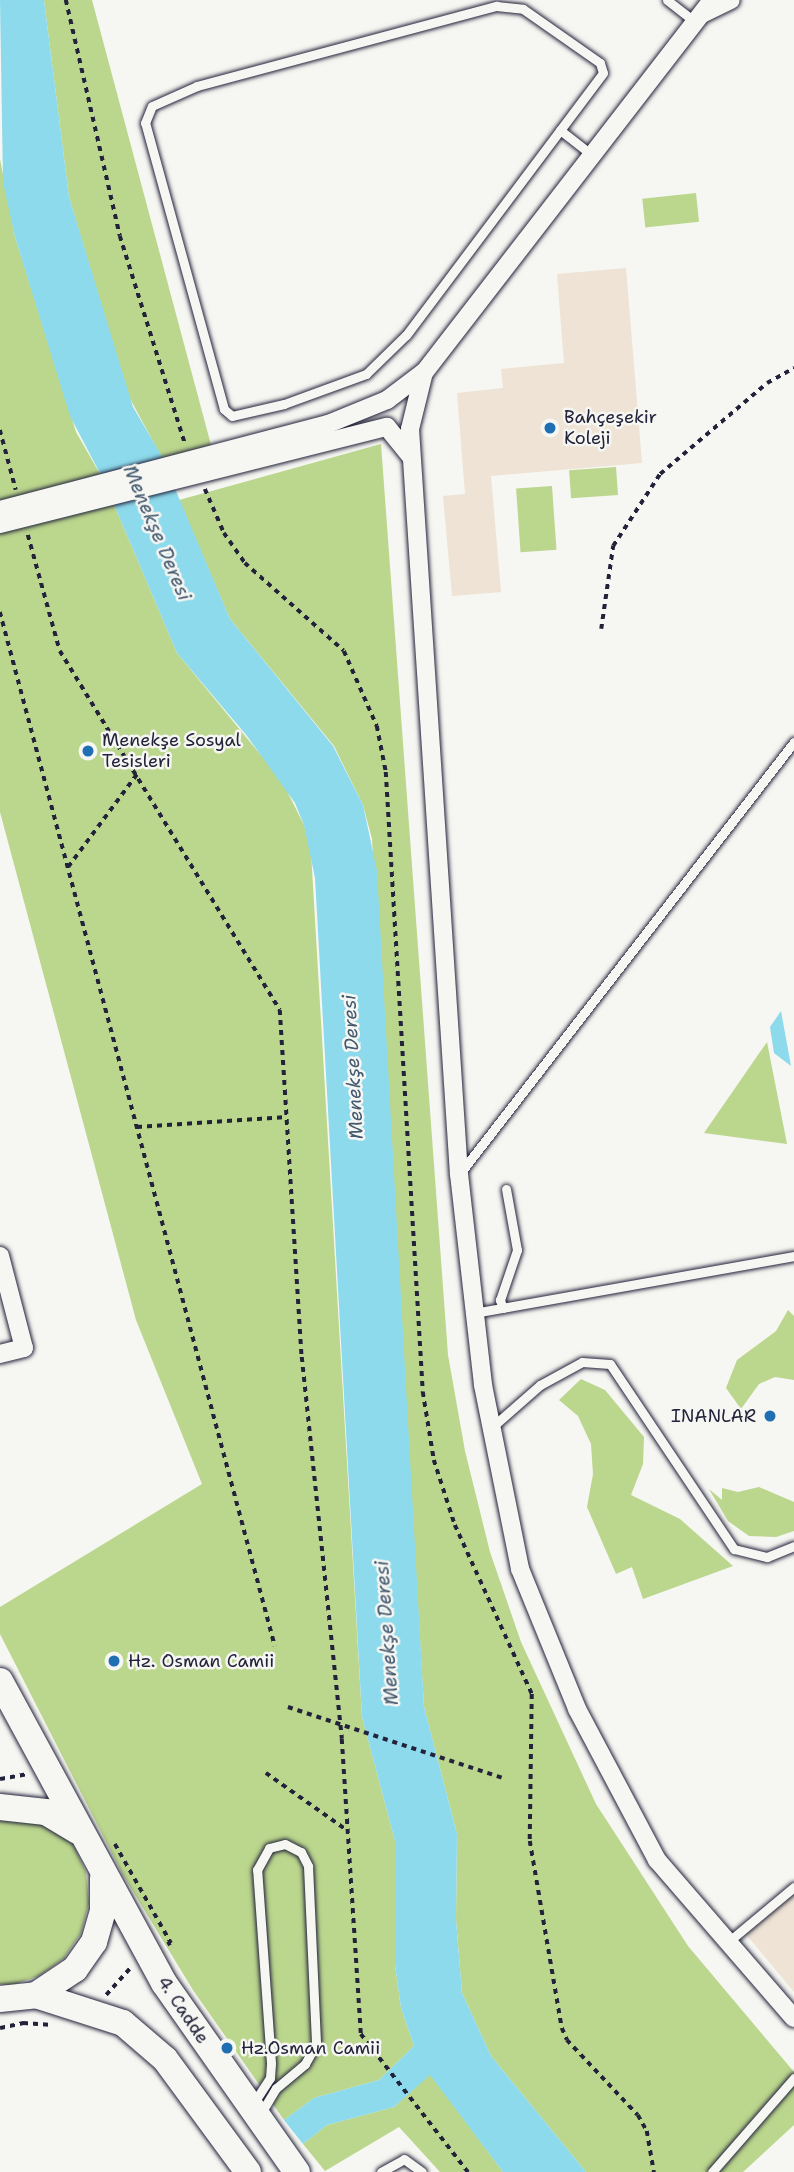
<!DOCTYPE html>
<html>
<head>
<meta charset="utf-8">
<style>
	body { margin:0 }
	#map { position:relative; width:794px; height:2172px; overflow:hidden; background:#f6f6f2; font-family:"Shantell Sans",sans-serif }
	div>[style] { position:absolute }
	.built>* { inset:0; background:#eee3d4 }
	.green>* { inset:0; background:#bbd68d; transform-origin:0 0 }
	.water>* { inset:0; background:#8ddaec }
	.path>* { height:3.5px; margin-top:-1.75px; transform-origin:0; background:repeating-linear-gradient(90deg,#22223b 0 5px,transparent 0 10px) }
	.roads { filter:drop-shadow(0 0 2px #22223b) drop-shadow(0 0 2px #22223b) }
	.service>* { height:9px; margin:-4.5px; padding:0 4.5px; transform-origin:4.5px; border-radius:4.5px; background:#f6f6f2 }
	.minor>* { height:18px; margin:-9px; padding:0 9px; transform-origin:9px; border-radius:9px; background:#f6f6f2 }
	.primary>* { height:26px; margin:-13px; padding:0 13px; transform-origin:13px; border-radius:13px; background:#f6f6f2 }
	.path-bridge>* { height:3.5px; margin-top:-1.75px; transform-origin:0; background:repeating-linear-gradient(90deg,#22223b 0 5px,transparent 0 10px) }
	.dots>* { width:19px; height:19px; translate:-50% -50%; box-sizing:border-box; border:4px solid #f6f6f2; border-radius:50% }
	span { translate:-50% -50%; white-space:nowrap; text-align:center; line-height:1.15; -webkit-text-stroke:5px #f6f6f2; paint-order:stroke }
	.poi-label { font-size:18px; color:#22223b }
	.left { translate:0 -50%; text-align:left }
	.right { translate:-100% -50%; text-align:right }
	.street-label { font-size:18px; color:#22223b }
	.water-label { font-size:19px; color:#425970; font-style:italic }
</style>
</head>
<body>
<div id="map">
	<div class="built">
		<div style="clip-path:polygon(626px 268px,642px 463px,491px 476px,501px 592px,452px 596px,443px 496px,465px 494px,457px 393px,503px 388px,501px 369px,564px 363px,557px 274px)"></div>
		<div style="clip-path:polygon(794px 1892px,794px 1992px,745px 1933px)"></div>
	</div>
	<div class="green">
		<div style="clip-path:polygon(44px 0,92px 0,211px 445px,162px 458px,128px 395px,69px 197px)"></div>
		<div style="clip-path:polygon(0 159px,15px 237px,76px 432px,104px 481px,177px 653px,282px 781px,304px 825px,311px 852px,362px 1717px,395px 1841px,395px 1965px,401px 2008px,414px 2046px,379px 2080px,314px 2098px,284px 2120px,193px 1990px,123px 1875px,0 1634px,0 1607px,202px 1484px,136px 1320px,0 812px)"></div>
		<div style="left:696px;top:193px;width:29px;height:54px;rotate:84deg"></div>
		<div style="clip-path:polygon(381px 444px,448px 1355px,465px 1451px,490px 1552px,521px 1642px,596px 1804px,688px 1946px,794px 2072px,794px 2125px,743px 2172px,586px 2172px,491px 2056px,462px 1993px,456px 1920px,457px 1834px,424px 1707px,372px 839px,363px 805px,334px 746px,230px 619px,179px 500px)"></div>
		<div style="left:616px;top:467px;width:28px;height:47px;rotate:86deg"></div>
		<div style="left:552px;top:486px;width:64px;height:36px;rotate:86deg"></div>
		<div style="clip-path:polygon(767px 1042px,787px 1144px,704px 1133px)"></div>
		<div style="clip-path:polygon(788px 1310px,794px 1316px,794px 1380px,775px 1377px,759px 1384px,741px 1409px,726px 1388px,737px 1360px,776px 1331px)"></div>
		<div style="clip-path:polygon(581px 1379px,605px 1390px,644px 1437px,643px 1464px,631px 1495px,680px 1519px,733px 1566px,643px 1599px,632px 1567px,616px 1574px,587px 1507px,593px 1474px,591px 1444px,578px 1416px,559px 1400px)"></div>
		<div style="clip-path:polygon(759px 1487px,794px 1502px,794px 1531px,776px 1537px,749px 1536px,728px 1521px,709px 1489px,722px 1500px,722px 1488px,738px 1492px)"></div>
		<div style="clip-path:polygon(0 1808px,51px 1823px,73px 1844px,86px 1872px,89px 1903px,81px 1933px,64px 1958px,39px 1976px,12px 1985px,0 1984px)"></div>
		<div style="clip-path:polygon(430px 2074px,503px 2172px,440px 2172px,399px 2127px,325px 2171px,303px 2144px,327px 2125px,394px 2107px)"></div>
	</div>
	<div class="water">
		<div style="clip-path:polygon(0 0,44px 0,69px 197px,133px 407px,160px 453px,230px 619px,333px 746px,363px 805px,377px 871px,424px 1707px,457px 1834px,456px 1920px,462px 1993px,491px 2056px,586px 2172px,503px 2172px,430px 2075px,394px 2107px,327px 2125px,303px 2144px,284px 2120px,314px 2098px,379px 2080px,414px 2046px,401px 2008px,395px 1965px,395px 1841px,362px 1717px,315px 878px,304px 825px,295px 803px,247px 736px,177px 653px,104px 481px,70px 416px,15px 237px,3px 182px)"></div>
		<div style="clip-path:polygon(781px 1011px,791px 1066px,774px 1053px,770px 1027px)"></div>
	</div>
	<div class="path">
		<div style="left:66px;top:0;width:242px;rotate:77.1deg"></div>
		<div style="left:120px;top:236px;width:218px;rotate:72.6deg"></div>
		<div style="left:0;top:430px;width:62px;rotate:75.1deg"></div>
		<div style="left:205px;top:489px;width:48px;rotate:66.6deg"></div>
		<div style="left:224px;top:533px;width:37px;rotate:55deg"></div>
		<div style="left:245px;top:563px;width:132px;rotate:41.6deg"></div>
		<div style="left:344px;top:651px;width:82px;rotate:66.3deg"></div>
		<div style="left:377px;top:726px;width:47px;rotate:78.9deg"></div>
		<div style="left:386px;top:772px;width:621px;rotate:86.58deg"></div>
		<div style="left:423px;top:1392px;width:69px;rotate:80.8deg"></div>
		<div style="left:434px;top:1460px;width:68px;rotate:72.1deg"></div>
		<div style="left:455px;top:1525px;width:186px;rotate:65.5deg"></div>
		<div style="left:532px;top:1694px;width:147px;rotate:90.8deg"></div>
		<div style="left:530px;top:1841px;width:190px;rotate:80.3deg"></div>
		<div style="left:562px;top:2028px;width:13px;rotate:67deg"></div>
		<div style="left:567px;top:2040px;width:103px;rotate:46.6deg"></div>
		<div style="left:638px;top:2115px;width:18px;rotate:61deg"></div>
		<div style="left:647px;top:2131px;width:42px;rotate:80.3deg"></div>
		<div style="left:28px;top:535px;width:120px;rotate:74.6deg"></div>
		<div style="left:60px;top:651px;width:421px;rotate:58.5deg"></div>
		<div style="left:280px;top:1010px;width:348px;rotate:86.4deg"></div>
		<div style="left:302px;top:1357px;width:384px;rotate:84deg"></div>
		<div style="left:342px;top:1739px;width:296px;rotate:86.3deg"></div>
		<div style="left:361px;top:2034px;width:175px;rotate:52.2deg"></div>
		<div style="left:0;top:612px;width:1070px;rotate:75.11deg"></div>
		<div style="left:601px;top:629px;width:84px;rotate:-81.8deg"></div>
		<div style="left:613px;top:546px;width:86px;rotate:-56.9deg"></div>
		<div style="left:660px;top:474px;width:140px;rotate:-40.4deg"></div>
		<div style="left:767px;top:383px;width:31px;rotate:-29deg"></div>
		<div style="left:68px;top:867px;width:116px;rotate:-53.4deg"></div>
		<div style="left:137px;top:1127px;width:150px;rotate:-3.8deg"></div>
		<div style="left:266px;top:1773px;width:100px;rotate:35.3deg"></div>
		<div style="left:0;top:1779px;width:27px;rotate:-10deg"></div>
		<div style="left:115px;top:1844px;width:114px;rotate:60.5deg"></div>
		<div style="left:171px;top:1943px;width:4px;rotate:153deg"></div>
		<div style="left:106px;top:1995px;width:38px;rotate:-48deg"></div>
		<div style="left:0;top:2028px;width:24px;rotate:-12deg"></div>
		<div style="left:23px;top:2023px;width:30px;rotate:4deg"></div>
	</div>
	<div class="roads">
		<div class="service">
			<div style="left:667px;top:0;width:36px;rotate:38deg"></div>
			<div style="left:496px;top:6px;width:27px;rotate:6deg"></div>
			<div style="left:523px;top:9px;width:94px;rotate:35deg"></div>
			<div style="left:600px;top:63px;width:10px;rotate:73deg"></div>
			<div style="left:603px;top:73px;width:328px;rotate:126.9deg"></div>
			<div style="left:406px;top:335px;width:56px;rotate:135.7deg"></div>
			<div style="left:366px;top:374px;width:87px;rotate:159.9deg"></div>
			<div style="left:284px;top:404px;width:53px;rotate:167deg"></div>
			<div style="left:232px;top:416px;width:11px;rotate:-139deg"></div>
			<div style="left:224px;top:409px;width:297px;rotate:-105.4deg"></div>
			<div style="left:145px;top:123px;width:18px;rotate:-68deg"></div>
			<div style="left:152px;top:106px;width:49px;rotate:-24deg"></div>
			<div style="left:197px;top:86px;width:310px;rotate:-15deg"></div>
			<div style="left:560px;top:130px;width:39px;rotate:38deg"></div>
			<div style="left:461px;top:1172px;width:544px;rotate:-52.25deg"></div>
			<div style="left:503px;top:1308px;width:9px;rotate:-111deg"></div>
			<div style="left:500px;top:1300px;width:53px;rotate:-71.2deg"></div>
			<div style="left:517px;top:1250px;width:62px;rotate:-100.2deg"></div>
			<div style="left:474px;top:1313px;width:325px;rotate:-10.1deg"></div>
			<div style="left:491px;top:1428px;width:65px;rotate:-41.3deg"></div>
			<div style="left:540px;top:1385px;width:48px;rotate:-28.7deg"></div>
			<div style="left:582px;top:1362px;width:28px;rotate:4deg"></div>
			<div style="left:610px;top:1364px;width:223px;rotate:56.2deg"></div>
			<div style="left:734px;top:1549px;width:34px;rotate:14deg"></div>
			<div style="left:767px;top:1557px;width:29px;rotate:-22deg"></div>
			<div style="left:728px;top:1942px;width:86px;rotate:-39.8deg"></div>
			<div style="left:253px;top:2104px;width:31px;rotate:-57deg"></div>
			<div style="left:270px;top:2078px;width:15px;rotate:-86deg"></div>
			<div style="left:271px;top:2063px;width:194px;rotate:-94.1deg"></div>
			<div style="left:257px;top:1870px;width:25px;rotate:-61deg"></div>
			<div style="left:269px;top:1848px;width:16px;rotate:-14deg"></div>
			<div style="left:285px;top:1844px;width:18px;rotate:27deg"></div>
			<div style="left:301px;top:1852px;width:16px;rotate:63deg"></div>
			<div style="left:308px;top:1866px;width:178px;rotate:87.4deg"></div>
			<div style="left:316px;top:2044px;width:23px;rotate:119deg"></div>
			<div style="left:305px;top:2064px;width:38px;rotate:140deg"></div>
			<div style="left:276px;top:2088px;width:31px;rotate:121deg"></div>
			<div style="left:381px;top:2172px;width:26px;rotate:-29deg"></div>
			<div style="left:404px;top:2159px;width:22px;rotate:36deg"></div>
			<div style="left:712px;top:2172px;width:125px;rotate:-48.9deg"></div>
		</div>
		<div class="minor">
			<div style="left:712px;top:0;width:470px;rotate:127.7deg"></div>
			<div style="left:424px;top:372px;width:59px;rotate:103.8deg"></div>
			<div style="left:410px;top:429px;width:747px;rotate:86.24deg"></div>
			<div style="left:459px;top:1174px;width:212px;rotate:83.5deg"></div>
			<div style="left:483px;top:1385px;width:188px;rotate:78.6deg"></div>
			<div style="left:520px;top:1569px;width:151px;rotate:67.8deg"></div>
			<div style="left:577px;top:1709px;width:171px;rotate:62.1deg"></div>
			<div style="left:657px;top:1860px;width:209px;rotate:49.1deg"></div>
			<div style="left:702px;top:14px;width:32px;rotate:-26deg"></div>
			<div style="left:0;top:510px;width:339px;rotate:-14.7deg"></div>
			<div style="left:328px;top:424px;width:64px;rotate:-22.1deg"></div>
			<div style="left:387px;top:400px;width:46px;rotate:-37.1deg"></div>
			<div style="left:0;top:524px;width:399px;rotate:-14.1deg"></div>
			<div style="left:387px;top:427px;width:38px;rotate:51deg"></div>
			<div style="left:0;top:1256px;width:95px;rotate:75.4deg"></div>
			<div style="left:24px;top:1348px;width:25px;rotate:166deg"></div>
		</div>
		<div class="primary">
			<div style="left:0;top:1681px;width:344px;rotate:61.5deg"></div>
			<div style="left:164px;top:1983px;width:231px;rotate:54.9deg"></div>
			<div style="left:0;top:1807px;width:46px;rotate:6.2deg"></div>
			<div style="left:46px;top:1812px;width:37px;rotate:31deg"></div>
			<div style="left:36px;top:1995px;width:91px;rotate:17.8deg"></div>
			<div style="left:123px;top:2023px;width:55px;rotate:40.6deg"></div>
			<div style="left:165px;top:2059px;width:140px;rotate:53.7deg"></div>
			<div style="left:0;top:1999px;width:36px;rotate:-6deg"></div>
			<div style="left:36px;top:1995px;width:47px;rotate:-33.7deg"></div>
			<div style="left:75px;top:1969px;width:33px;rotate:-55deg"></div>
			<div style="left:94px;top:1942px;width:33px;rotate:-74deg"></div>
			<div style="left:103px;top:1910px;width:32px;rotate:-90deg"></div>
		</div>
	</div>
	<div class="path-bridge">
		<div style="left:288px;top:1707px;width:226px;rotate:18.3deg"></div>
	</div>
	<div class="dots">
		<div style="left:550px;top:428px;background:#1f6fb2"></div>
		<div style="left:88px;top:751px;background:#1f6fb2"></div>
		<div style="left:770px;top:1416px;background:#1f6fb2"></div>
		<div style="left:114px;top:1661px;background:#1f6fb2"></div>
		<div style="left:227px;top:2048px;background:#1f6fb2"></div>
	</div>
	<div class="poi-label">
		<span class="left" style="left:564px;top:428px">Bahçeşekir<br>Koleji</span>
		<span class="left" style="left:102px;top:751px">Menekşe Sosyal<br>Tesisleri</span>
		<span class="right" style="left:756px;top:1416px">INANLAR</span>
		<span class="left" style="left:128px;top:1661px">Hz. Osman Camii</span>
		<span class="left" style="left:241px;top:2048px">Hz.Osman Camii</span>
	</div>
	<div class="street-label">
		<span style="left:183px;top:2010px;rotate:56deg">4. Cadde</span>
	</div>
	<div class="water-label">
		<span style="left:157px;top:533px;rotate:67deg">Menekşe Deresi</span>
		<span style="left:353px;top:1067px;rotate:-93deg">Menekşe Deresi</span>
		<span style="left:387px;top:1633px;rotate:-94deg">Menekşe Deresi</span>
	</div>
</div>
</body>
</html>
